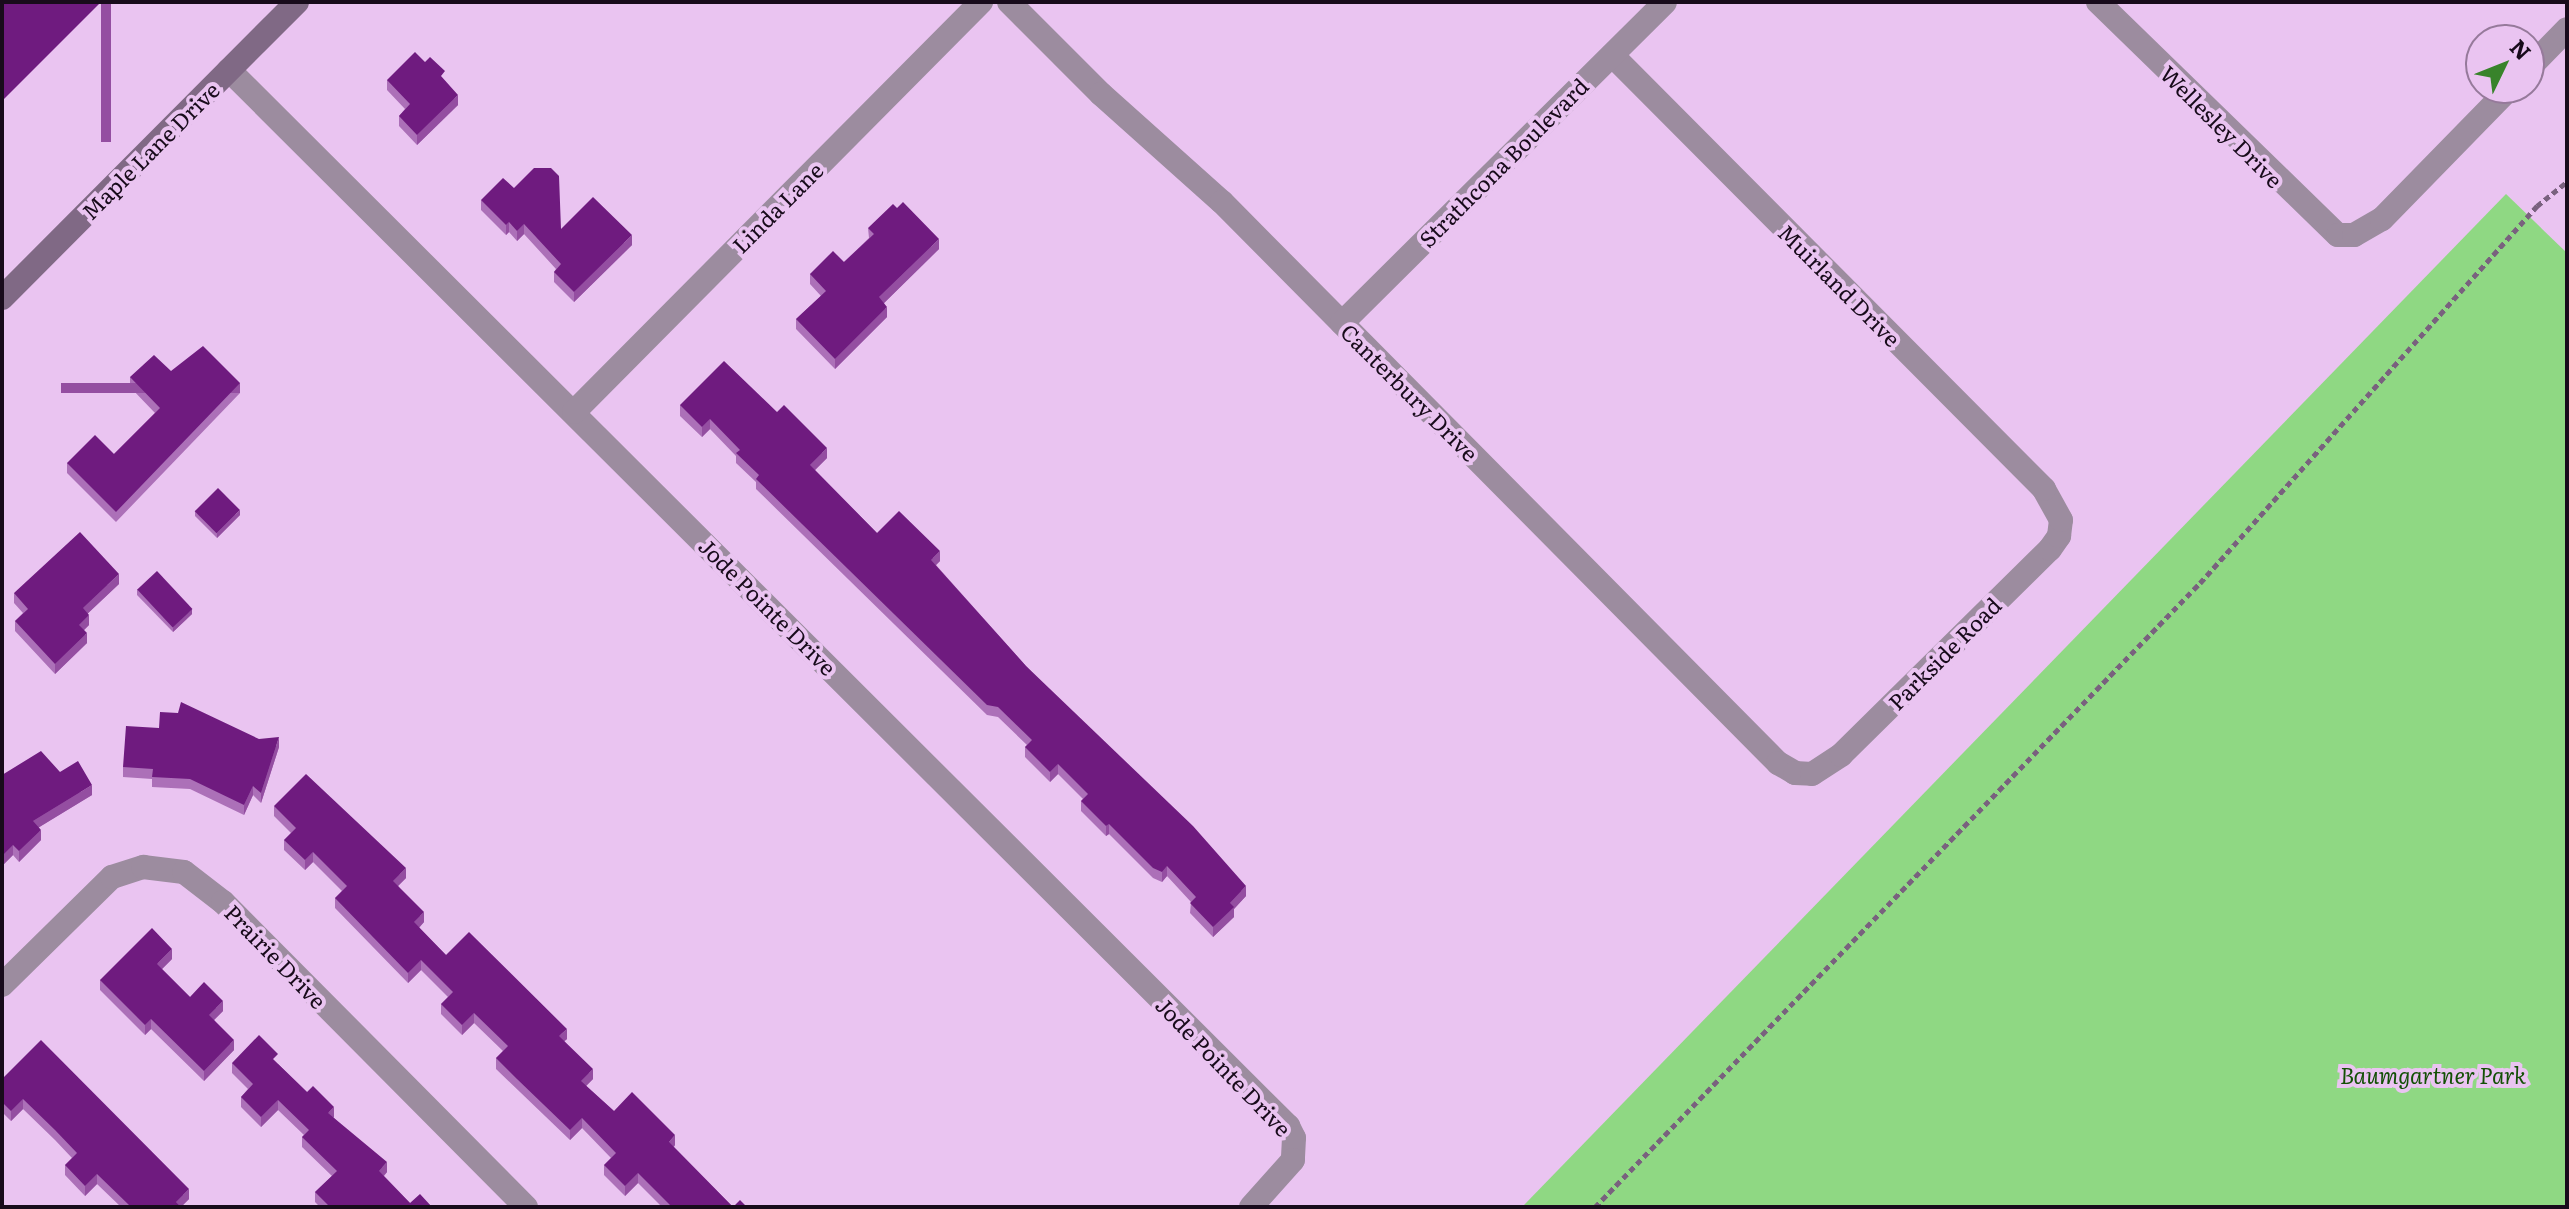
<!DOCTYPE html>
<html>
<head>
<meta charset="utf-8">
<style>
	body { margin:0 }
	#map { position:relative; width:2569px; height:1209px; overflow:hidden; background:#eac4f1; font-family:Literata,serif }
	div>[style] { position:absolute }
	.green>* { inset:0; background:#8fd883 }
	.path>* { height:5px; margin-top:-2.5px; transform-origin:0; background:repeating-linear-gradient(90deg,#79617e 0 6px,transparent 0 10px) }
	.street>* { height:24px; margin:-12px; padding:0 12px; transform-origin:12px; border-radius:12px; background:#9c8c9f }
	.secondary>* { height:24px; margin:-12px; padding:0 12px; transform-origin:12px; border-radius:12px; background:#806985 }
	.wall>* { inset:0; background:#ac70b8 }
	.shaded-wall>* { inset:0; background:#944ea1; transform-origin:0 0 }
	.building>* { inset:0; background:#6f1b7f; transform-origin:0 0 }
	span { translate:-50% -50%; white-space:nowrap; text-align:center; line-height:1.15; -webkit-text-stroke:8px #eac4f1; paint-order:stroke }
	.street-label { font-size:22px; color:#180b1b }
	.park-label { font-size:22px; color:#135005; font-style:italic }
	.frame { position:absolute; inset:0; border:4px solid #180b1b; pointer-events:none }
	.north { position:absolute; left:2465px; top:24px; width:80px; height:80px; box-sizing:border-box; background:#eac4f1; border:2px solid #967a9b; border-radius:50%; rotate:47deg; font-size:22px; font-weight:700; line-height:32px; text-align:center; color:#180b1b }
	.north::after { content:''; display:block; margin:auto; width:28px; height:36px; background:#38832b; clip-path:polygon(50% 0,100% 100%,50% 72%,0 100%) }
</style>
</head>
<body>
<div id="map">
	<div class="green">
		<div style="clip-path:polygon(2506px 194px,2567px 253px,2567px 1207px,1522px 1207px)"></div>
	</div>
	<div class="path">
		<div style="left:1595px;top:1207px;width:869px;rotate:-45.89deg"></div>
		<div style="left:2200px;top:583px;width:506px;rotate:-48.21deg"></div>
		<div style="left:2537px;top:206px;width:38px;rotate:-39deg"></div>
	</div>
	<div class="street">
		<div style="left:1009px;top:2px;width:130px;rotate:45deg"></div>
		<div style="left:1101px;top:94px;width:162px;rotate:41.8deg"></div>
		<div style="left:1222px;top:202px;width:790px;rotate:45.26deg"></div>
		<div style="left:1778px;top:763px;width:20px;rotate:30deg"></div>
		<div style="left:1795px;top:773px;width:17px;rotate:3deg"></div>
		<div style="left:1812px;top:774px;width:35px;rotate:-33deg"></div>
		<div style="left:1841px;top:755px;width:293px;rotate:-44.6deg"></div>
		<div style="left:2050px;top:549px;width:16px;rotate:-55deg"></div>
		<div style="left:2059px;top:536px;width:16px;rotate:-83deg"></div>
		<div style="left:2061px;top:520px;width:35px;rotate:-119deg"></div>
		<div style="left:2044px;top:489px;width:612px;rotate:-134.87deg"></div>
		<div style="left:2098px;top:2px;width:334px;rotate:44.2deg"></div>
		<div style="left:2338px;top:235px;width:16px"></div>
		<div style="left:2354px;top:235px;width:32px;rotate:-30deg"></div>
		<div style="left:2382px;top:219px;width:183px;rotate:-45.7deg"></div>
		<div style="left:2529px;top:68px;width:54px;rotate:-45.7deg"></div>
		<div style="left:229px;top:70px;width:1496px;rotate:44.92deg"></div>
		<div style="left:1288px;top:1126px;width:13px;rotate:63deg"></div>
		<div style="left:1294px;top:1138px;width:22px;rotate:93deg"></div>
		<div style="left:1293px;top:1160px;width:63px;rotate:131.8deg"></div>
		<div style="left:1342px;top:323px;width:455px;rotate:-44.8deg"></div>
		<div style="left:574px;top:412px;width:578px;rotate:-45.21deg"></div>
		<div style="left:2px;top:985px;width:154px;rotate:-44.5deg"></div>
		<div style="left:112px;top:877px;width:33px;rotate:-18deg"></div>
		<div style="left:143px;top:867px;width:41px;rotate:7deg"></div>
		<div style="left:184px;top:872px;width:49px;rotate:37.6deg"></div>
		<div style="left:223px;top:902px;width:430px;rotate:45.2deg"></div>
	</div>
	<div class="secondary">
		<div style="left:2px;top:298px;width:418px;rotate:-45.1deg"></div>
	</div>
	<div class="wall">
		<div style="clip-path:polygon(387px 80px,445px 81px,458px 105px,417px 145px,399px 126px,399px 116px,405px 109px,387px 90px)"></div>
		<div style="clip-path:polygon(481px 200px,561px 229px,632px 245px,574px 302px,554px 282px,554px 272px,556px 269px,524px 234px,517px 241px,509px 232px,506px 235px,481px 210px)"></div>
		<div style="clip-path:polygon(868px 228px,939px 249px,884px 303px,887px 317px,835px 369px,796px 329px,796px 319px,821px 296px,810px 284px,810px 274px,844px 262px,869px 238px)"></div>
		<div style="clip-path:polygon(171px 371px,240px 393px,116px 522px,67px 473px,67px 463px,114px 454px,155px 413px,130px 387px,130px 377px)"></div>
		<div style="clip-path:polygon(680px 405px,777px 412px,827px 458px,815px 470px,877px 533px,940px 561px,936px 565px,1026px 666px,1246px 896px,1234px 909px,1234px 917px,1213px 937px,1190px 913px,1191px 902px,1167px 876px,1162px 882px,1153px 878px,1109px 834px,1106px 836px,1081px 811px,1081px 801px,1083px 799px,1058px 774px,1050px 782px,1025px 757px,1025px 747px,1027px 745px,998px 717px,987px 715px,756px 489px,756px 482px,736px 463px,736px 456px,710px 429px,702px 437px,680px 416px)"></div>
		<div style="clip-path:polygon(195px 511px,240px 515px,217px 538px,195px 516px)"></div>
		<div style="clip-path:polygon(119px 584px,88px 613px,89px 625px,84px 630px,87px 643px,55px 674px,15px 631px,15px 621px,23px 613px,14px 603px,14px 593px)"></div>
		<div style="clip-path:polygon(137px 589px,192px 614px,173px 632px,137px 595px)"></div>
		<div style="clip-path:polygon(259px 739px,279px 747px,261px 803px,253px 795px,244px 815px,190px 789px,152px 787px,152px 779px,123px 777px,123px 767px)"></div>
		<div style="clip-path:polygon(2px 775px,92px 795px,39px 827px,41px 840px,19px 862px,13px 855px,2px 866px)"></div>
		<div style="clip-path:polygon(274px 806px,406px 878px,398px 886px,424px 922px,419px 928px,446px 955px,567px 1039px,564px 1041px,593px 1079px,586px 1086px,614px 1111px,675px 1145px,674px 1147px,733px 1207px,747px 1207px,662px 1207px,638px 1183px,625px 1196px,604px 1175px,604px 1165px,611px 1158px,582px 1128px,570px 1140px,496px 1069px,496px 1058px,503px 1051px,474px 1023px,462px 1035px,441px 1014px,441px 1004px,448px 997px,421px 970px,408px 983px,335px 908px,335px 898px,342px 891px,313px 862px,305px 870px,284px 850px,284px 840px,291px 833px,274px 816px)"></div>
		<div style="clip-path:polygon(172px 959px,162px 969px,190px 997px,223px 1011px,214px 1020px,234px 1050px,204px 1081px,151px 1029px,145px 1035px,100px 990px,100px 980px)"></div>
		<div style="clip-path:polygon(232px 1063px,278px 1064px,307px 1092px,334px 1117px,333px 1117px,387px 1172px,384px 1176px,410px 1203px,432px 1207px,320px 1207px,315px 1202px,315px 1192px,332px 1176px,302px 1147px,302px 1137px,304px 1135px,278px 1110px,261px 1127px,241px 1107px,241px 1097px,248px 1089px,232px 1073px)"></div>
		<div style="clip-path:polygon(2px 1079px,189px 1199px,181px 1207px,121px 1207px,97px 1184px,85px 1196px,65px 1175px,65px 1165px,72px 1158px,55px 1140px,23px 1109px,11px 1121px,2px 1112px)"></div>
	</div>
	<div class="shaded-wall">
		<div style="left:101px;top:2px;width:10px;height:140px"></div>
		<div style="clip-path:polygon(458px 95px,458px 105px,417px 145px,417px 135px)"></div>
		<div style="clip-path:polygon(509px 222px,509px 232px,506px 235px,506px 225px)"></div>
		<div style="clip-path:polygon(524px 224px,524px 234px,517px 241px,517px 231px)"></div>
		<div style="clip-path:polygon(632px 235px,632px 245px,574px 302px,574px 292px)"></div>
		<div style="clip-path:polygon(939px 239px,939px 249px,879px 308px,879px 297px)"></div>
		<div style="clip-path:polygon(887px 307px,887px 317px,835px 369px,835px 359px)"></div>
		<div style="left:240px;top:383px;width:10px;height:179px;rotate:90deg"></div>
		<div style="clip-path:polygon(710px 419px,710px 429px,702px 437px,702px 427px)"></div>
		<div style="clip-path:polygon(827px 448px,827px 458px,810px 475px,810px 465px)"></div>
		<div style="clip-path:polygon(240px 510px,240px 515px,217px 538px,217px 533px)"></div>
		<div style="clip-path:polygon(940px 551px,940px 561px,931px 570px,931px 560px)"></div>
		<div style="clip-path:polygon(119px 574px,119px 584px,83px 618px,83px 608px)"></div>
		<div style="clip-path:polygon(192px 609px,192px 614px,173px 632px,173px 627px)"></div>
		<div style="clip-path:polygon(89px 615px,89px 625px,79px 635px,79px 625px)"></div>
		<div style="clip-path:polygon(87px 633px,87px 643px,55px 674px,55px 664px)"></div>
		<div style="clip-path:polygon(279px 737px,279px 747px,261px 803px,261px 793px)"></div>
		<div style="clip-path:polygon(1058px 764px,1058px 774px,1050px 782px,1050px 772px)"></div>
		<div style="clip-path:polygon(92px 785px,92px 795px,33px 831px,33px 821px)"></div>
		<div style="clip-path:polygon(253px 786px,253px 795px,244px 815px,244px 805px)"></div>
		<div style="clip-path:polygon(1109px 824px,1109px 834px,1106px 836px,1106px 826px)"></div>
		<div style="clip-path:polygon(41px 830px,41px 840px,19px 862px,19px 851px)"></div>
		<div style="clip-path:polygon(13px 845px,13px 855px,2px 866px,2px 856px)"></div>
		<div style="clip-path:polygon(313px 852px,313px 862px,305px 870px,305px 860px)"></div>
		<div style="clip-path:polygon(1167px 866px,1167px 876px,1162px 882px,1162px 872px)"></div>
		<div style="clip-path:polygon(406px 868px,406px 878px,393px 891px,393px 881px)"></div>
		<div style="clip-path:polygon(1246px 886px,1246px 896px,1234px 909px,1234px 917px,1213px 937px,1213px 927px,1230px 903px)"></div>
		<div style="clip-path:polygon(424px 912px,424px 922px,414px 933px,414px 922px)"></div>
		<div style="clip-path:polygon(172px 949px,172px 959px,157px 974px,157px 964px)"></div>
		<div style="clip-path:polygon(421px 960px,421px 970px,408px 983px,408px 973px)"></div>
		<div style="clip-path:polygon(223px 1001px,223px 1011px,209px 1025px,209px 1015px)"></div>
		<div style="clip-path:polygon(474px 1013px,474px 1023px,462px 1035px,462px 1025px)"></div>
		<div style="clip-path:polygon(151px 1019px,151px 1029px,145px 1035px,145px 1025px)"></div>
		<div style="clip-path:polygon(567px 1029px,567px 1039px,559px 1046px,559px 1036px)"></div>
		<div style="clip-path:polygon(234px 1040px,234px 1050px,204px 1081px,204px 1071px)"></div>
		<div style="clip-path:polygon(593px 1069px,593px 1079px,581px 1091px,581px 1081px)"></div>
		<div style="clip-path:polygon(23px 1099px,23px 1109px,11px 1121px,11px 1111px)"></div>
		<div style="clip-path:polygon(278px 1100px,278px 1110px,261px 1127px,261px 1117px)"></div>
		<div style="clip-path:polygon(334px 1107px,334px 1117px,328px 1123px,328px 1113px)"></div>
		<div style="clip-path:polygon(582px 1118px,582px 1128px,570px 1140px,570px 1130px)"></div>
		<div style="clip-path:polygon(675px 1135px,675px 1145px,669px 1152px,669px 1142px)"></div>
		<div style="clip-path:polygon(387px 1162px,387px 1172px,379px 1181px,379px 1171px)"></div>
		<div style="clip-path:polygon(638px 1173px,638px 1183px,625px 1196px,625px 1186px)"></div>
		<div style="clip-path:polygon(97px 1174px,97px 1184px,85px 1196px,85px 1186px)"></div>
		<div style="clip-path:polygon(189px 1189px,189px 1199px,181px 1207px,176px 1202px)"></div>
	</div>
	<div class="building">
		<div style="clip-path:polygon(2px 2px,101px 2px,2px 101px)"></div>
		<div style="clip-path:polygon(415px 52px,425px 62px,430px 57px,445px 71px,441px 76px,458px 95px,417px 135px,399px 116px,410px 104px,387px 80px)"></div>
		<div style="clip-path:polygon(534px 168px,551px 168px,559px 176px,561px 229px,593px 197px,632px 235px,574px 292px,554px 272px,561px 264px,524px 224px,517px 231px,509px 222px,506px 225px,481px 200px,503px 178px,514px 188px)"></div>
		<div style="clip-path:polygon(903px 202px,939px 239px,879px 297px,887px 307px,835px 359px,796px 319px,826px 291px,810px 274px,833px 251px,844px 262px,874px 234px,868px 228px,893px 204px,897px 208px)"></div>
		<div style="clip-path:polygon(203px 346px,240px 383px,116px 512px,67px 463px,95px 435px,114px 454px,160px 408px,130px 377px,154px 355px,171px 371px)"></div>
		<div style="clip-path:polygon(724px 361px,777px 412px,784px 405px,827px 448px,810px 465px,877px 533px,899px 511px,940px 551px,931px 560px,1026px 666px,1193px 826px,1246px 886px,1230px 903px,1234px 907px,1213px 927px,1190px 903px,1196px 897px,1167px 866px,1162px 872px,1153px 868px,1109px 824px,1106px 826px,1081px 801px,1088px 794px,1058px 764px,1050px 772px,1025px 747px,1032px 740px,998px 707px,987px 705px,756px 479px,759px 475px,736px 453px,740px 450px,710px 419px,702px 427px,680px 405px)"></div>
		<div style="left:218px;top:488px;width:31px;height:33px;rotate:45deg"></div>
		<div style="clip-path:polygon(80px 532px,119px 574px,83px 608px,89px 615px,79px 625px,87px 633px,55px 664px,15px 621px,28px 609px,14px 593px)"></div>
		<div style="left:157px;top:571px;width:52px;height:27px;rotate:47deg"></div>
		<div style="clip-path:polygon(181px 702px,259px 739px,279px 737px,261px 793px,253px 786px,244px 805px,190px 779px,152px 777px,153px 769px,123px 767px,126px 726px,159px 728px,160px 712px,178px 713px)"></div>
		<div style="clip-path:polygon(41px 751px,60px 772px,78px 761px,92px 785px,33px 821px,41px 830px,19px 851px,13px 845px,2px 856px,2px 775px)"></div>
		<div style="clip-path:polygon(306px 774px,406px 868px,393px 881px,424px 912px,414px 922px,446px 955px,469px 932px,567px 1029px,559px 1036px,593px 1069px,581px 1081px,614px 1111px,632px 1092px,675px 1135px,669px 1142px,733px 1207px,740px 1200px,747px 1207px,670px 1207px,671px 1206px,638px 1173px,625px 1186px,604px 1165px,616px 1153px,582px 1118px,570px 1130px,517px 1079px,496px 1058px,508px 1046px,474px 1013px,462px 1025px,441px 1004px,453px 992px,421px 960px,408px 973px,335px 898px,347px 886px,313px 852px,305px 860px,284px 840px,296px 828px,274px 806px)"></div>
		<div style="clip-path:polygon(152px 928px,172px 949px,157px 964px,190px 997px,204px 982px,223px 1001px,209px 1015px,234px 1040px,204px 1071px,151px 1019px,145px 1025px,100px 980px)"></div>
		<div style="clip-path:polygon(259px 1035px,278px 1054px,273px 1059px,307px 1092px,313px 1086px,334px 1107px,328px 1113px,387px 1162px,379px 1171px,410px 1203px,420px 1194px,432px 1207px,330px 1207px,315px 1192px,337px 1171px,302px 1137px,309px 1130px,278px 1100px,261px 1117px,241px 1097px,253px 1084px,232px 1063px)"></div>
		<div style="clip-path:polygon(41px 1040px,189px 1189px,176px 1202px,181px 1207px,129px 1207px,130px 1206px,97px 1174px,85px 1186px,65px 1165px,77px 1153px,55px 1130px,23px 1099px,11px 1111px,2px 1102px,2px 1079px)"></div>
	</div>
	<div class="street-label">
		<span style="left:2222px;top:126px;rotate:45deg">Wellesley Drive</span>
		<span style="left:150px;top:150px;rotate:-45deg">Maple Lane Drive</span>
		<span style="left:1503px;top:162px;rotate:-45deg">Strathcona Boulevard</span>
		<span style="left:777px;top:207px;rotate:-45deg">Linda Lane</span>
		<span style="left:1840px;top:285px;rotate:45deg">Muirland Drive</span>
		<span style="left:1410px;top:392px;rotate:45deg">Canterbury Drive</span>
		<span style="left:768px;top:606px;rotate:45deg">Jode Pointe Drive</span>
		<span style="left:1944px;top:653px;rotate:-45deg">Parkside Road</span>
		<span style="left:276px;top:956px;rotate:46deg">Prairie Drive</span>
		<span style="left:1224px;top:1066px;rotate:46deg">Jode Pointe Drive</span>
	</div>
	<div class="park-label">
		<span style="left:2433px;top:1075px">Baumgartner Park</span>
	</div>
	<div class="frame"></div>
	<div class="north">N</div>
</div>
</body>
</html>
